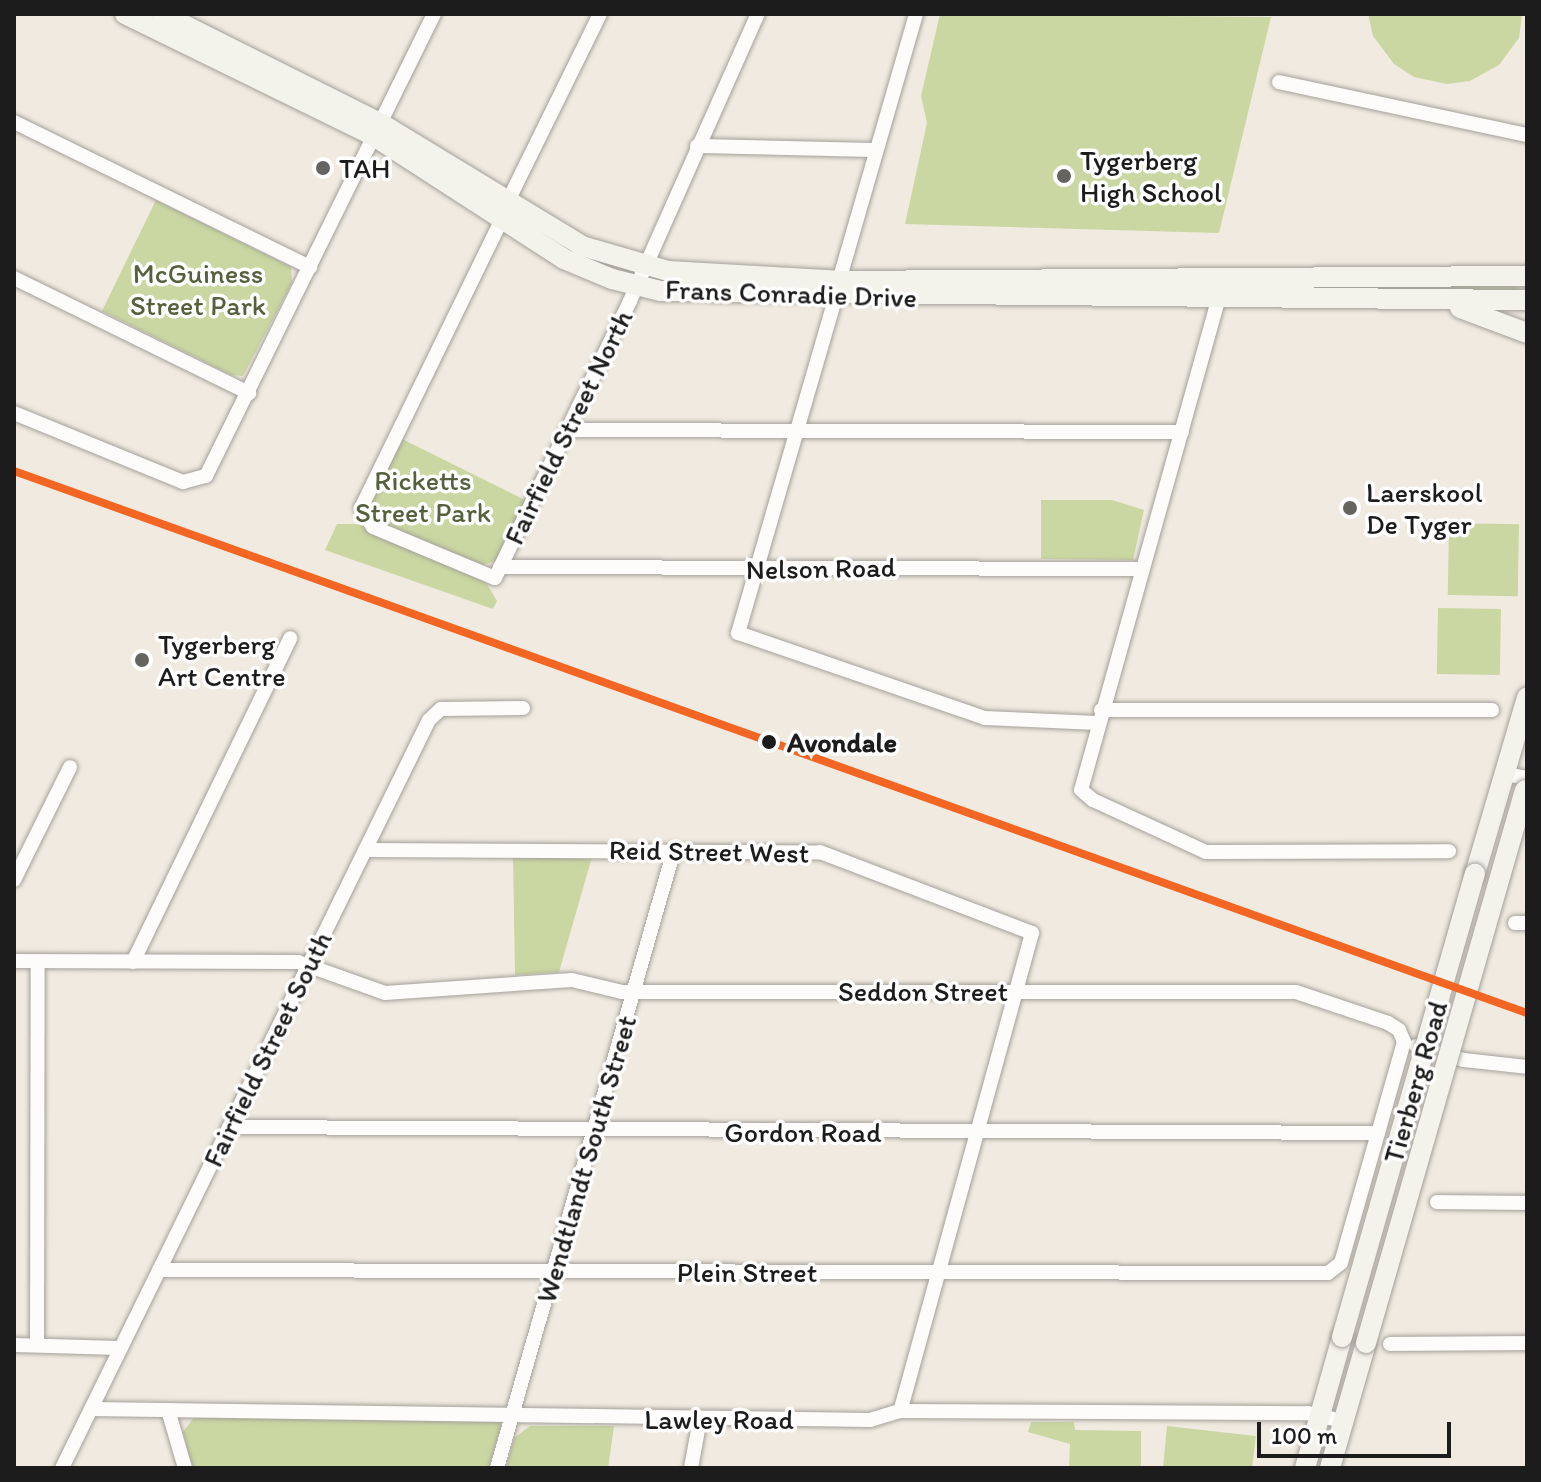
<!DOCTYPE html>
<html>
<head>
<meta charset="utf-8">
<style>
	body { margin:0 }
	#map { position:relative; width:1541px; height:1482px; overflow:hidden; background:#f0eae0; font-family:Itim,sans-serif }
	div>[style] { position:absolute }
	.green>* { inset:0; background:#cad7a2; transform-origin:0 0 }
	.roads { filter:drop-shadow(0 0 2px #a4a09a) drop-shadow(0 0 2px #a4a09a) }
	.street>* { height:14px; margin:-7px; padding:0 7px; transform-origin:7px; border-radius:7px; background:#fdfcfa }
	.secondary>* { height:20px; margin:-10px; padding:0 10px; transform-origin:10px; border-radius:10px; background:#f3f2eb }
	.bridges { filter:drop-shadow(0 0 2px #a4a09a) drop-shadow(0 0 2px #a4a09a) }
	.secondary-bridge>* { height:20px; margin:-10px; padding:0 10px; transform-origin:10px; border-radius:10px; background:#f3f2eb }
	.rail-1>* { height:8px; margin:-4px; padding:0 4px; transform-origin:4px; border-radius:4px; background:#f26522 }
	.dots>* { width:22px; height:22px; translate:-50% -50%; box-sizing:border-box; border:4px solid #fff; border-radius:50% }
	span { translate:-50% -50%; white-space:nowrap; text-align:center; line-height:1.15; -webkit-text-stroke:7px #fff; paint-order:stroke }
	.poi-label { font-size:28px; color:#1c1c1c }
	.left { translate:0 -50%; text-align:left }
	.park-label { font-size:28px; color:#55613d }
	.street-label { font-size:28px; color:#1c1c1c }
	.stop-label { font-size:28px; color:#1c1c1c; font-weight:700 }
	.frame { position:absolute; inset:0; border:16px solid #1c1c1c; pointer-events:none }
	.scale { position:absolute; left:1257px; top:1422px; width:194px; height:36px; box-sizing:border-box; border:4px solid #1c1c1c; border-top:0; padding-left:10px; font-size:24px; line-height:28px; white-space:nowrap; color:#1c1c1c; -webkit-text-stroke:6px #fff; paint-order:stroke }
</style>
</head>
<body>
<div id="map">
	<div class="green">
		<div style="clip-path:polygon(940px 14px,1271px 17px,1219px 233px,905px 224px,927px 123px,921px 96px)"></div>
		<div style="clip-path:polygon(1368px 14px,1522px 14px,1519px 38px,1499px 65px,1470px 81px,1447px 84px,1414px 77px,1394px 64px,1373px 36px)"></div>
		<div style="clip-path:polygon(156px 200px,291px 267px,292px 283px,243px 376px,231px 375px,102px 311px)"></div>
		<div style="clip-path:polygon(1509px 285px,1527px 292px,1284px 287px)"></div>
		<div style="clip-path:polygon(402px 439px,527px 501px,496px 561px,482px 565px,376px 522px,367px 508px)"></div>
		<div style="clip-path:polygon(1041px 500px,1112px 500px,1144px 510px,1133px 560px,1041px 559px)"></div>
		<div style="left:1449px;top:523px;width:70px;height:72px;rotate:1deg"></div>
		<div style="clip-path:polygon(337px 524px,361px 524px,460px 568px,485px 581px,497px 601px,493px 609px,325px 550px)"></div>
		<div style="left:1438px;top:608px;width:63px;height:66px;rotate:1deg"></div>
		<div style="clip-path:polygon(513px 857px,592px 857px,559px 972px,515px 975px)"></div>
		<div style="clip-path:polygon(195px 1416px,496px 1417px,501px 1426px,489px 1468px,193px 1468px,183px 1432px)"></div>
		<div style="clip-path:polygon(1031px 1422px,1074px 1422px,1075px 1430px,1141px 1431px,1141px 1468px,1069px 1468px,1070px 1444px,1028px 1432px)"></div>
		<div style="clip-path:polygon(530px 1426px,614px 1426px,608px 1468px,506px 1468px,514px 1438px)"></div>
		<div style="clip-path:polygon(1167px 1426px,1256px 1436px,1252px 1468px,1163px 1468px)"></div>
	</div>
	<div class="roads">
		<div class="street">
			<div style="left:1279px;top:82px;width:254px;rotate:12.1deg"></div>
			<div style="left:14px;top:122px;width:330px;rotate:26.1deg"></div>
			<div style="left:697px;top:146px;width:179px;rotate:1.3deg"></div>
			<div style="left:508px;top:201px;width:208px;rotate:-63.8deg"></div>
			<div style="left:501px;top:221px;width:319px;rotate:116deg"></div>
			<div style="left:361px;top:508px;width:22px;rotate:58deg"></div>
			<div style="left:373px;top:527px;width:132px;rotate:22.7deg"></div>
			<div style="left:495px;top:578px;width:308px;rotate:-64deg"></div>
			<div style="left:630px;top:301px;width:314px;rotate:-66deg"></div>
			<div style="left:14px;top:278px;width:262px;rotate:26.1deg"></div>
			<div style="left:839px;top:281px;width:278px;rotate:-73.9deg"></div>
			<div style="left:1221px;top:290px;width:519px;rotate:105.64deg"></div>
			<div style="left:1081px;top:790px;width:16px;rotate:40deg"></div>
			<div style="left:1093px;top:800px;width:124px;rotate:24.7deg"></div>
			<div style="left:1206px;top:852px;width:243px;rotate:-0.2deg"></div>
			<div style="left:836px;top:296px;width:351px;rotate:106.2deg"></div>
			<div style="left:738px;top:633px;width:261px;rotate:19deg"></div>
			<div style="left:985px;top:718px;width:112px;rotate:2.6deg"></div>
			<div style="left:14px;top:413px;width:183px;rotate:22.2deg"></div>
			<div style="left:183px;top:482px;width:24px;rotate:-15deg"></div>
			<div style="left:206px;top:476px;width:515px;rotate:-63.73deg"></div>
			<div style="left:567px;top:430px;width:615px;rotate:0.19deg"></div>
			<div style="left:500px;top:567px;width:642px;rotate:0.18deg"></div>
			<div style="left:1101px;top:710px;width:391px"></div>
			<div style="left:1505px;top:774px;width:22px;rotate:10deg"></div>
			<div style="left:365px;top:850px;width:455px;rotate:0.3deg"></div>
			<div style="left:820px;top:852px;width:227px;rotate:20.9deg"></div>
			<div style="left:1032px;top:933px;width:496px;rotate:105.4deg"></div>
			<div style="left:14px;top:880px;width:126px;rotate:-63.6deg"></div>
			<div style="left:1515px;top:923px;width:12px"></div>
			<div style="left:14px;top:961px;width:284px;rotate:0.2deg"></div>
			<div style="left:298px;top:962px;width:92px;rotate:19.6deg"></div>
			<div style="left:385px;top:993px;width:187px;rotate:-4deg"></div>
			<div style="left:572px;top:980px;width:51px;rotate:13.5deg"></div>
			<div style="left:622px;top:992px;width:674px"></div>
			<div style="left:1296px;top:992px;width:97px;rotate:18.6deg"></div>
			<div style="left:1388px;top:1023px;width:13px;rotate:32deg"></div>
			<div style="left:1399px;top:1030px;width:13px;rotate:67deg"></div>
			<div style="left:133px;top:962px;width:360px;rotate:-64.1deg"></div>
			<div style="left:1416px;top:1046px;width:50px;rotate:16.3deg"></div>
			<div style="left:1464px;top:1060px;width:63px;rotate:6.3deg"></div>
			<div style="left:229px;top:1127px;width:1149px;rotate:0.3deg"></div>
			<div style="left:1437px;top:1202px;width:90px;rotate:0.6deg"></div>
			<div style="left:159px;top:1270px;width:1169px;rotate:0.15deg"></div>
			<div style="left:1328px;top:1273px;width:16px;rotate:-38deg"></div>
			<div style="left:1341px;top:1263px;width:230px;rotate:-74.1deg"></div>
			<div style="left:37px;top:1344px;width:382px;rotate:-89.9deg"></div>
			<div style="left:1390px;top:1344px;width:137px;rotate:-0.4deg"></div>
			<div style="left:14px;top:1345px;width:106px;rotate:1.6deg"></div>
			<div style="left:91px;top:1409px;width:779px;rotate:0.81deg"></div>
			<div style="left:870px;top:1420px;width:31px;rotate:-17deg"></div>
			<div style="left:900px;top:1411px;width:408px;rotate:0.3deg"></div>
			<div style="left:1308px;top:1413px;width:36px;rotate:13deg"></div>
			<div style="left:168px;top:1410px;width:60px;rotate:73.7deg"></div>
			<div style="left:62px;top:1468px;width:833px;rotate:-63.87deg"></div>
			<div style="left:429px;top:720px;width:16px;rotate:-43deg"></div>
			<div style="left:441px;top:709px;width:82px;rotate:-0.7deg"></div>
			<div style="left:497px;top:1468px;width:643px;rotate:-74.02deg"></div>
			<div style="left:691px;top:1468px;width:50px;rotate:-79.6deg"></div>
		</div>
		<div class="secondary">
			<div style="left:125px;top:14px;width:277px;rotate:26.1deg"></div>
			<div style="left:374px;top:136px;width:226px;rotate:32.9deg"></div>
			<div style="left:564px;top:259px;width:52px;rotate:22.6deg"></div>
			<div style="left:612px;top:279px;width:50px;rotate:13.8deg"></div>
			<div style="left:661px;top:291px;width:866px;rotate:0.6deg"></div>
			<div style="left:162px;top:14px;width:244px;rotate:26.6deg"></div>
			<div style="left:380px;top:123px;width:237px;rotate:31.3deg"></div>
			<div style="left:582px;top:246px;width:90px;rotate:16.2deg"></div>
			<div style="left:668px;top:271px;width:171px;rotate:3.3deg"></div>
			<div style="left:839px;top:281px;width:688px;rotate:-0.42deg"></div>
			<div style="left:1460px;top:308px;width:72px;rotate:20.5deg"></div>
			<div style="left:1475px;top:874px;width:184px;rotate:-73.6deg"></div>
			<div style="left:1305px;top:1468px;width:136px;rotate:-74.2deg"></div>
			<div style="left:1330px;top:1468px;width:130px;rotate:-73.9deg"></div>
		</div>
	</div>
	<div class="bridges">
		<div class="secondary-bridge">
			<div style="left:1342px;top:1337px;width:482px;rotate:-74deg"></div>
			<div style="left:1366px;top:1343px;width:575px;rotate:-73.96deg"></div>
		</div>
	</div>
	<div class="rail-1">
		<div style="left:14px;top:471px;width:1607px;rotate:19.71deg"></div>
	</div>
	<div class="dots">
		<div style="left:323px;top:168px;background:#666461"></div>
		<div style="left:1064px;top:176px;background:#666461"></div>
		<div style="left:1350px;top:508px;background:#666461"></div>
		<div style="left:142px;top:660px;background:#666461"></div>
		<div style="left:769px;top:742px;background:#1c1c1c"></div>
	</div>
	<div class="poi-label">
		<span class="left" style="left:1080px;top:176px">Tygerberg<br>High School</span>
		<span class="left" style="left:339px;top:168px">TAH</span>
		<span class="left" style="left:1366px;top:508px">Laerskool<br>De Tyger</span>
		<span class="left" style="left:158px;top:660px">Tygerberg<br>Art Centre</span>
	</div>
	<div class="park-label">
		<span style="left:198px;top:289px">McGuiness<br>Street Park</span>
		<span style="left:423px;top:496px">Ricketts<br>Street Park</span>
	</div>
	<div class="street-label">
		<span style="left:791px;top:293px;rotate:2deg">Frans Conradie Drive</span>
		<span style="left:568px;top:427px;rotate:-64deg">Fairfield Street North</span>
		<span style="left:821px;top:568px;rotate:-1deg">Nelson Road</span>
		<span style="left:709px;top:851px;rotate:1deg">Reid Street West</span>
		<span style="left:923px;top:991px">Seddon Street</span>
		<span style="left:267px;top:1049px;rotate:-64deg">Fairfield Street South</span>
		<span style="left:1415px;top:1082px;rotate:-74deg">Tierberg Road</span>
		<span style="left:803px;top:1132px">Gordon Road</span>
		<span style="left:586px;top:1159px;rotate:-74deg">Wendtlandt South Street</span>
		<span style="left:747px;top:1272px">Plein Street</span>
		<span style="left:719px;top:1419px">Lawley Road</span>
	</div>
	<div class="stop-label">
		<span class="left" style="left:787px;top:742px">Avondale</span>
	</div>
	<div class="frame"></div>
	<div class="scale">100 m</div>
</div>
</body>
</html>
